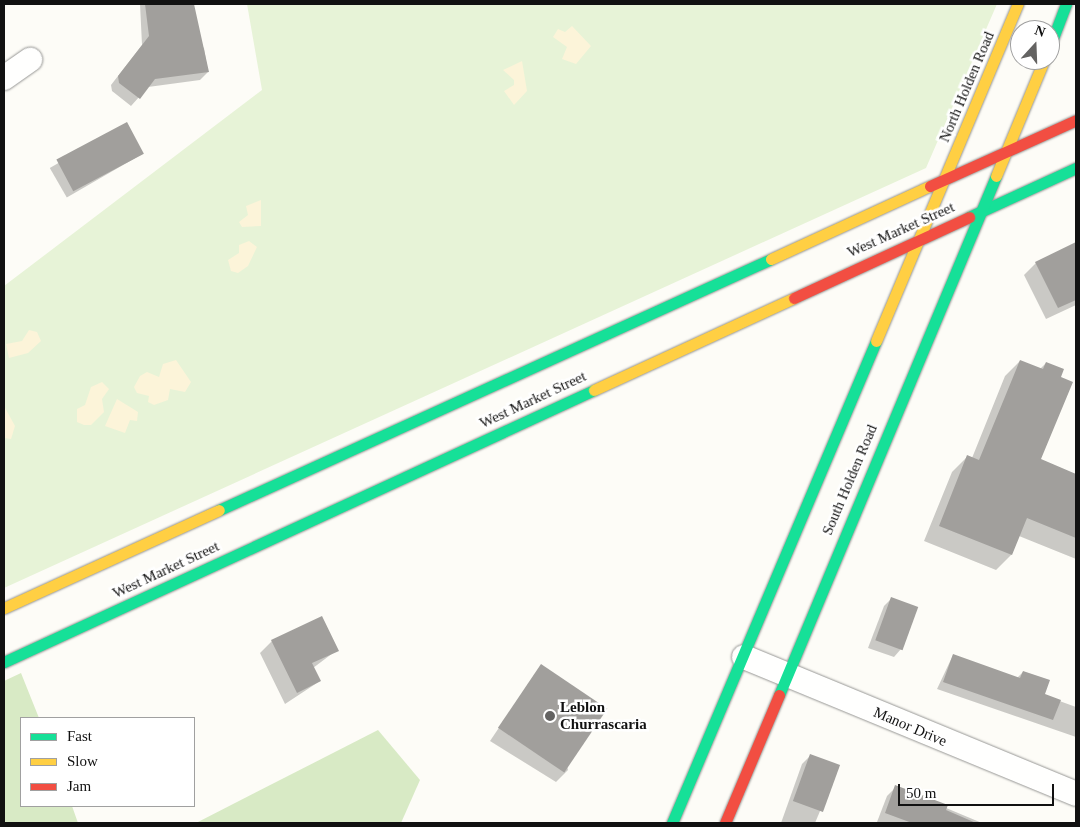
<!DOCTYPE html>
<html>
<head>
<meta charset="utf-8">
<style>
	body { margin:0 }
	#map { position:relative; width:1080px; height:827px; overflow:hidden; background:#fdfcf7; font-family:"Times New Roman",serif }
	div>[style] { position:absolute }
	.green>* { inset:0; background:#e7f3d7 }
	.forest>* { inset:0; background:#d8eac5 }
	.sand>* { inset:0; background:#fcf4d9 }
	.shadow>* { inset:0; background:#0003; transform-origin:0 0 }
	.building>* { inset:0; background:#a19f9c; transform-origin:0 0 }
	.roads { filter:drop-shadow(0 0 1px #979795) drop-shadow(0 0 1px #979795) }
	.street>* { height:24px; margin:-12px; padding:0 12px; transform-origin:12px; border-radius:12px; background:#fffffe }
	.fast>* { height:11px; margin:-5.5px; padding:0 5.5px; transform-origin:5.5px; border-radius:5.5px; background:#16e098 }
	.slow>* { height:11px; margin:-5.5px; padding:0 5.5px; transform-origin:5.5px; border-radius:5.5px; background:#ffcf43 }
	.jam>* { height:11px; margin:-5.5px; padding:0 5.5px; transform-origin:5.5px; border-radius:5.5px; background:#f24e42 }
	.dots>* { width:14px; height:14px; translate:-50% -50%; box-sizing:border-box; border:2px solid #fff; border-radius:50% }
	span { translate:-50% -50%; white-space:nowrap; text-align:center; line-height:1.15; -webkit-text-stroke:5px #fff; paint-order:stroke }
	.street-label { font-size:15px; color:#111 }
	.poi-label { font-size:15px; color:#111; font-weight:700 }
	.left { translate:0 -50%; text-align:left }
	.frame { position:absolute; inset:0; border:5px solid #111; pointer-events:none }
	.legend { position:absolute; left:20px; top:717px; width:175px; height:90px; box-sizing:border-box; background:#fff; border:1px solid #a0a0a0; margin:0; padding:6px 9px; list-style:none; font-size:15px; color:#111 }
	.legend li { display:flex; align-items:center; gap:10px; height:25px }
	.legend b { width:25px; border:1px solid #a0a0a0 }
	.north { position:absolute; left:1010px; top:20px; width:50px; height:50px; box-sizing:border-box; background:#fff; border:1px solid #a0a0a0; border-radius:50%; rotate:20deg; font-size:14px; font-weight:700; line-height:20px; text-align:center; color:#111 }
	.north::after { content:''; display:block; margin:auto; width:18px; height:22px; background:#646362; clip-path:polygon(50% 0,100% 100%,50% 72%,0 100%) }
	.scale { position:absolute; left:898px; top:784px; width:156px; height:22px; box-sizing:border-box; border:2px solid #111; border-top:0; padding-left:6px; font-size:15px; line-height:18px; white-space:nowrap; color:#111; -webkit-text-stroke:4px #fff; paint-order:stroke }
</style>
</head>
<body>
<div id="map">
	<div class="green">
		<div style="clip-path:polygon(247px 4px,997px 4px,926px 168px,4px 588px,4px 286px,262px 90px)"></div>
	</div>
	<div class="forest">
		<div style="clip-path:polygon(21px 673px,39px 718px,21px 718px,21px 806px,72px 806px,78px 823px,4px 823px,4px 681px)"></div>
		<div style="clip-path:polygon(378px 730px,420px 780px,401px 823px,196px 823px)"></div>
	</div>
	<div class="sand">
		<div style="clip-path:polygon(572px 26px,591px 46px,576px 64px,562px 59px,567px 47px,553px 37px,558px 29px,565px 32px)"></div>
		<div style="clip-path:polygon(522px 61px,527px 91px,514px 105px,504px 91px,514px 85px,514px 80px,503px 70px)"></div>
		<div style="clip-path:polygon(261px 200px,261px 226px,242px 227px,239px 222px,248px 215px,246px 206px)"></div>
		<div style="clip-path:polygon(249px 241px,257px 247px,248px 266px,238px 273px,231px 271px,228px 260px,239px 253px,239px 245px)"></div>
		<div style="clip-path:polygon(29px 330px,37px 332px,41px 341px,28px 353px,9px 358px,6px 344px,22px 341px)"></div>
		<div style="clip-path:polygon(176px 360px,191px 382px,185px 392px,170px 389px,168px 400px,154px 405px,148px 402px,149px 396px,137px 393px,134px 387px,140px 376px,147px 372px,159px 377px,163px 364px)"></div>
		<div style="clip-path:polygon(102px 382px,109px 389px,102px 399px,104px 412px,91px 425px,84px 425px,77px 422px,77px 409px,85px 405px,91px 387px)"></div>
		<div style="clip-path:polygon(117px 399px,138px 412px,137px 421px,130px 420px,125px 433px,105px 426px)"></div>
		<div style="clip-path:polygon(4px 406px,15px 426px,11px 439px,4px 438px)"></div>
	</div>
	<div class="shadow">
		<div style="clip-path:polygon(140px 4px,192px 4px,197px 42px,204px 48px,208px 72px,200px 80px,148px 87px,131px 106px,112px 91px,111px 85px,142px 45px)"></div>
		<div style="left:126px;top:124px;width:34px;height:88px;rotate:60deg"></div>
		<div style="clip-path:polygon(1076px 244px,1076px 305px,1046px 319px,1024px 275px,1036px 263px)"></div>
		<div style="clip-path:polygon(1020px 361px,1040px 369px,1046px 363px,1039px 460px,1076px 475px,1076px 559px,1019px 536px,1011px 555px,996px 570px,924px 541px,952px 472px,968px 456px,972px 458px,1005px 376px)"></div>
		<div style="clip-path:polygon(892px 598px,901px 649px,894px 657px,868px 648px,884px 606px)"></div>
		<div style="clip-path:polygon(272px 641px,337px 650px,313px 668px,320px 681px,285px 704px,260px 653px)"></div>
		<div style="clip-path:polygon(953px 655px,1017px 678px,1023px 672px,1043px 695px,1076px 707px,1076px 737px,937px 689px)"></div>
		<div style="clip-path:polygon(541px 665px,568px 770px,556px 782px,490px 741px)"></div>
		<div style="clip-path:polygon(810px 756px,839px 766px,815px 823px,781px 823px,802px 764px)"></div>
		<div style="clip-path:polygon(896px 787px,982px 823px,877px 822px,887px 796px)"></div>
	</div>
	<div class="building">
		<div style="clip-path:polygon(145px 4px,194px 4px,209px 72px,155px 79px,140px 99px,119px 83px,118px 76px,149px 36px)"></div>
		<div style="left:127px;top:122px;width:36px;height:80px;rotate:62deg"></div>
		<div style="clip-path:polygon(1076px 242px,1076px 300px,1058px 308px,1035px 262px)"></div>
		<div style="clip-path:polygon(1020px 360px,1043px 369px,1046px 362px,1064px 369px,1061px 377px,1073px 382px,1041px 459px,1076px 474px,1076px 538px,1027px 518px,1012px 555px,939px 526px,967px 455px,979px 460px)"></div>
		<div style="left:891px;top:597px;width:29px;height:46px;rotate:20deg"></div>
		<div style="clip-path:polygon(322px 616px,339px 651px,312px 663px,321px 681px,297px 693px,271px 640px)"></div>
		<div style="clip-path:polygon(953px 654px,1020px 678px,1023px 671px,1050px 680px,1045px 694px,1061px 700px,1053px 720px,943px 682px)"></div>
		<div style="left:541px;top:664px;width:80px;height:77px;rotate:34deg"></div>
		<div style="left:810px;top:754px;width:32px;height:50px;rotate:20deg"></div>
		<div style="clip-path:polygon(895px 785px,948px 805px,946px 810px,976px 823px,912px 823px,885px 813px)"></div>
	</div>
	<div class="roads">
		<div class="street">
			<div style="left:4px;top:78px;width:32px;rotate:-35deg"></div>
			<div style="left:744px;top:657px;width:359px;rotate:22.4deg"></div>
		</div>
		<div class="fast">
			<div style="left:1050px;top:46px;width:45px;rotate:-69.1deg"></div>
			<div style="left:969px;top:217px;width:118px;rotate:-24.6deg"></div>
			<div style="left:219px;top:510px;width:606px;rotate:-24.45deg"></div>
			<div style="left:4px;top:662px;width:650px;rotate:-24.75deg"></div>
			<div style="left:779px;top:695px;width:563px;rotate:-67.31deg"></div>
			<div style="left:672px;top:823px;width:523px;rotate:-67.06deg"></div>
		</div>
		<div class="slow">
			<div style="left:996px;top:176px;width:126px;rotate:-67.5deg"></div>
			<div style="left:771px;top:259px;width:175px;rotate:-24.7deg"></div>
			<div style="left:876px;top:341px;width:366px;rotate:-67.2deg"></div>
			<div style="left:594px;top:390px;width:220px;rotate:-24.7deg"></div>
			<div style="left:4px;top:608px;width:236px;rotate:-24.5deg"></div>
		</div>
		<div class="jam">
			<div style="left:930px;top:186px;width:160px;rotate:-24.3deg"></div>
			<div style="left:794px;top:298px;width:193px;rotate:-24.8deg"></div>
			<div style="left:725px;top:823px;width:139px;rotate:-67.1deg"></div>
		</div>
	</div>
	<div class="dots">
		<div style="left:550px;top:716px;background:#646362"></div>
	</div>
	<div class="street-label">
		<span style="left:967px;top:87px;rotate:-67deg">North Holden Road</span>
		<span style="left:901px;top:230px;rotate:-24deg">West Market Street</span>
		<span style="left:533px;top:400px;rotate:-25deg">West Market Street</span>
		<span style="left:850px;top:480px;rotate:-67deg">South Holden Road</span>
		<span style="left:166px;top:570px;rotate:-25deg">West Market Street</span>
		<span style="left:910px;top:727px;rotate:23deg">Manor Drive</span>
	</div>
	<div class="poi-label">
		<span class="left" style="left:560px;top:716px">Leblon<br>Churrascaria</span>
	</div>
	<div class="frame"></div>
	<ul class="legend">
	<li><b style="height:6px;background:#16e098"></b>Fast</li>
	<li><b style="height:6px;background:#ffcf43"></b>Slow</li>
	<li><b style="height:6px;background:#f24e42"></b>Jam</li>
	</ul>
	<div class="north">N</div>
	<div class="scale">50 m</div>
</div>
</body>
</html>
